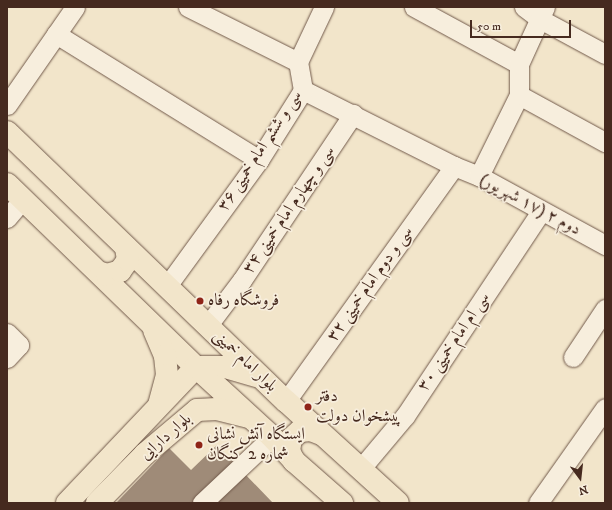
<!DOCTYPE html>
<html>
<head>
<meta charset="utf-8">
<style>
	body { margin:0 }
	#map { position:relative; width:612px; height:510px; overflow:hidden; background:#f2e5ca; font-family:"IM FELL DW Pica",Amiri,serif }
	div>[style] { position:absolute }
	.building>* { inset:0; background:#9f8b78 }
	.roads { filter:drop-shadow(0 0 1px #71594a) drop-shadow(0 0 1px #71594a) }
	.minor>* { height:19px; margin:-9.5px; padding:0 9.5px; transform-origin:9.5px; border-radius:9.5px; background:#f7eedd }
	.major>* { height:22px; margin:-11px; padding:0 11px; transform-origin:11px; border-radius:11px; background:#f2e5ca }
	.dots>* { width:11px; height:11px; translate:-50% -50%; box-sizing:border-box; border:2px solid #f7eedd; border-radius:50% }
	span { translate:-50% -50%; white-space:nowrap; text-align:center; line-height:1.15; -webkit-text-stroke:3.5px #f7eedd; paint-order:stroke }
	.street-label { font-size:17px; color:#462a1f }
	.poi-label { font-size:17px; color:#462a1f }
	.left { translate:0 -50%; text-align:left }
	.frame { position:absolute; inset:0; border:8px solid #462a1f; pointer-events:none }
	.north { position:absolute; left:560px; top:458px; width:40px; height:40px; -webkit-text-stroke:3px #f7eedd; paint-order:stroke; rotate:165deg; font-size:11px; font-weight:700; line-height:16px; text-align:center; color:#462a1f }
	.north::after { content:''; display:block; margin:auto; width:14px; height:18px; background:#462a1f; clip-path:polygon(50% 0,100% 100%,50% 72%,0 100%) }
	.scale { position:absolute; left:470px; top:20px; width:101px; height:18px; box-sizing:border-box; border:2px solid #462a1f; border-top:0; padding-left:5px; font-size:12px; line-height:14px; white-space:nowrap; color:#462a1f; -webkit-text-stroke:3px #f7eedd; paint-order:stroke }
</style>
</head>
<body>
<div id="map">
	<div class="building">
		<div style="clip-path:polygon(217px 445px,273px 503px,116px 503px,169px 448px,191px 470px)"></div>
	</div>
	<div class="roads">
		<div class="minor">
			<div style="left:188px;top:7px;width:123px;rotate:26.6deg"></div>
			<div style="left:414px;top:7px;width:119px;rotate:28.5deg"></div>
			<div style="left:524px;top:7px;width:20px;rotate:37deg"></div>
			<div style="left:540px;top:19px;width:74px;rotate:28.3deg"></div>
			<div style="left:56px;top:34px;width:239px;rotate:31.8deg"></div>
			<div style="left:303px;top:90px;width:169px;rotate:26.7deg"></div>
			<div style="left:454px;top:166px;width:27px;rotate:22deg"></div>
			<div style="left:479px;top:176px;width:144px;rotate:28.7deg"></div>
			<div style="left:519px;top:95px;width:98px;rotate:28.7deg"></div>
			<div style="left:7px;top:105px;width:119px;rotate:-55.2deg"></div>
			<div style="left:479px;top:176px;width:90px;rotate:-63.7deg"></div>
			<div style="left:519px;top:95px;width:31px;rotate:-90deg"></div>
			<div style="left:519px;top:64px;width:63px;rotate:-65.5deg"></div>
			<div style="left:7px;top:218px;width:25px;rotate:-50deg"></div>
			<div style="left:167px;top:286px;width:156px;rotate:-53.9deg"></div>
			<div style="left:259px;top:160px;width:83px;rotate:-57.8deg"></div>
			<div style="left:303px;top:90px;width:28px;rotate:-100deg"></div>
			<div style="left:298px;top:62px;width:61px;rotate:-64.7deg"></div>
			<div style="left:208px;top:325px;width:56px;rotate:-52.9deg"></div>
			<div style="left:242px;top:280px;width:200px;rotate:-56.2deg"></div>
			<div style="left:7px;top:333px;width:17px;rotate:45deg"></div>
			<div style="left:19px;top:345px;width:18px;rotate:133deg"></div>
			<div style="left:573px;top:357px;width:58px;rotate:-56.3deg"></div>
			<div style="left:286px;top:401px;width:289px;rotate:-54.4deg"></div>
			<div style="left:362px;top:467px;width:67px;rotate:-49.9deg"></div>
			<div style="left:405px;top:416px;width:246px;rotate:-56.4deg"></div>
			<div style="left:202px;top:503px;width:96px;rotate:-43.3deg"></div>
			<div style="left:538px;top:503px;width:116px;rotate:-54.8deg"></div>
		</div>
		<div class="major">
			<div style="left:7px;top:132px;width:388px;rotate:44deg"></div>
			<div style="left:286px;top:401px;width:151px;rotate:42.3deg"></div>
			<div style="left:7px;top:184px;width:263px;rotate:44.1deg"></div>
			<div style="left:196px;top:367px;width:103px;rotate:42.6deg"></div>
			<div style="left:272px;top:437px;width:33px;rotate:47deg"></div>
			<div style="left:294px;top:461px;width:64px;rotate:41.2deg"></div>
			<div style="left:101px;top:273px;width:6px;rotate:18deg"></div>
			<div style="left:107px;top:275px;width:14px;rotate:-17deg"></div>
			<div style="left:120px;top:271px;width:14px;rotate:-54deg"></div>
			<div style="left:128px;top:260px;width:13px;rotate:-99deg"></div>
			<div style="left:154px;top:330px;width:28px;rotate:67deg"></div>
			<div style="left:165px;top:356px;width:19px;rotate:84deg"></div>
			<div style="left:167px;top:375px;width:30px;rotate:105deg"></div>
			<div style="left:294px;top:461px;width:11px;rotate:-117deg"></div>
			<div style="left:289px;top:451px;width:12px;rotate:-81deg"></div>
			<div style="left:291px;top:439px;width:12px;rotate:-42deg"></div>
			<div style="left:300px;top:431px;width:11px;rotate:-5deg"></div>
			<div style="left:311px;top:430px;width:11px;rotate:22deg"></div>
			<div style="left:67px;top:503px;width:187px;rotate:-46.5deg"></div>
			<div style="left:196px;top:367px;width:29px"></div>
			<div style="left:225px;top:367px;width:33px;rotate:16deg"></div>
			<div style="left:97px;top:503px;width:69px;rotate:-45.6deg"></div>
			<div style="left:145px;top:454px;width:68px;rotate:-40.2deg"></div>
			<div style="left:197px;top:410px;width:20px;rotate:-3deg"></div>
			<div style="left:217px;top:409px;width:34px;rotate:14deg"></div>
		</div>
	</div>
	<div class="dots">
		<div style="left:200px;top:301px;background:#8f2418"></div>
		<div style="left:308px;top:407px;background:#8f2418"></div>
		<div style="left:199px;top:445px;background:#8f2418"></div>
	</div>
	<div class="street-label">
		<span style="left:260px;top:151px;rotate:-57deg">سی و ششم امام خمینی ۳۶</span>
		<span style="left:530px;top:205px;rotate:28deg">دوم ۲ (۱۷ شهریور)</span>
		<span style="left:289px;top:210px;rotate:-56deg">سی و چهارم امام خمینی ۳۴</span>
		<span style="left:370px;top:284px;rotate:-55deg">سی و دوم امام خمینی ۳۲</span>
		<span style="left:454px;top:342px;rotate:-56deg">سی ام امام خمینی ۳۰</span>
		<span style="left:245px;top:361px;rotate:44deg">بلوار امام خمینی</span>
		<span style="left:166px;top:437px;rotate:-41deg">بلوار دارایی</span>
	</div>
	<div class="poi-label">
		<span class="left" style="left:208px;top:301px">فروشگاه رفاه</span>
		<span class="left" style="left:316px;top:407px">دفتر<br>پیشخوان دولت</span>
		<span class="left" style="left:207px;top:445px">ایستگاه آتش نشانی<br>شماره 2 کنگان</span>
	</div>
	<div class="frame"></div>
	<div class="north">N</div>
	<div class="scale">50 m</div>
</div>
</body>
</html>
